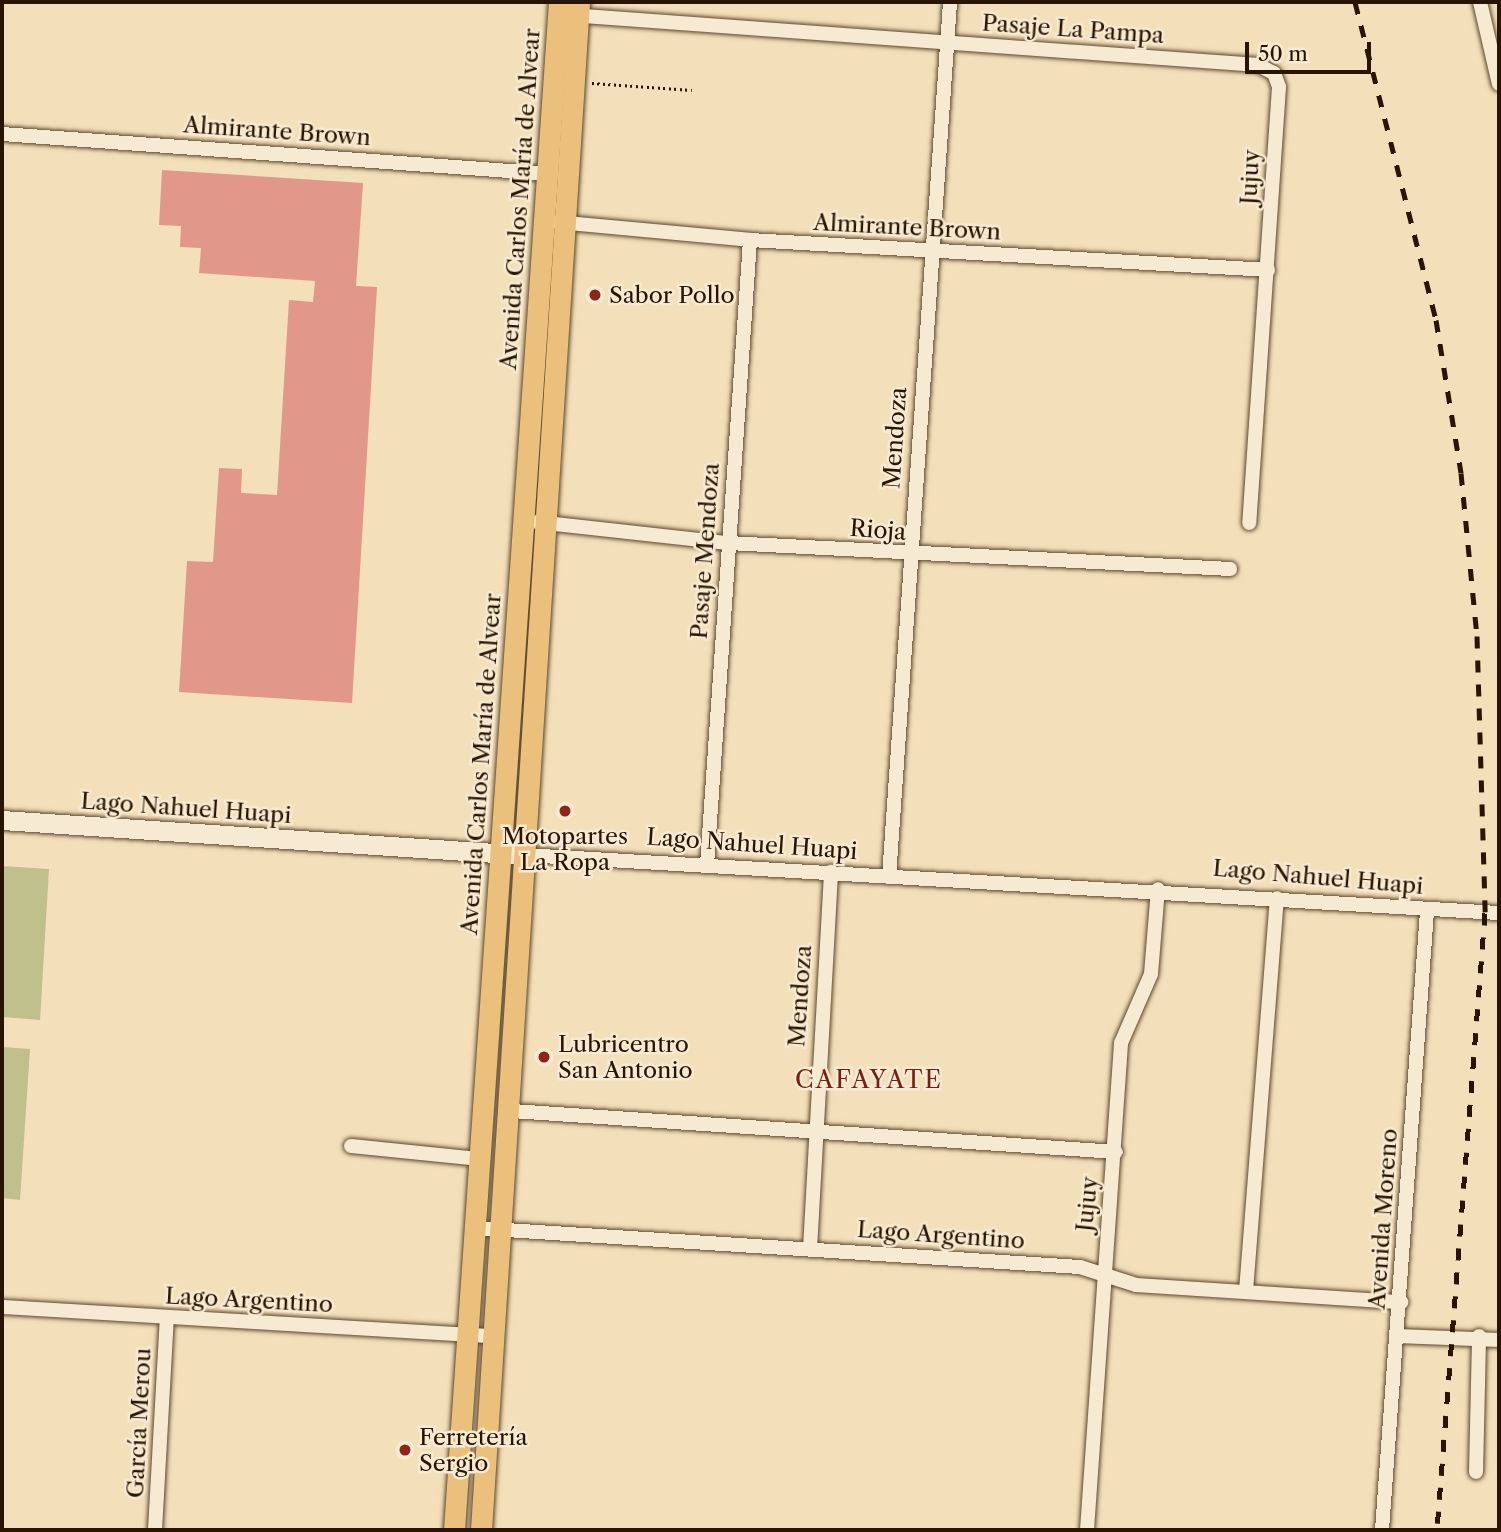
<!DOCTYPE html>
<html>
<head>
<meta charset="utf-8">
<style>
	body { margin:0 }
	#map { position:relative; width:1501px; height:1532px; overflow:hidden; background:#f3dfb9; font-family:"Libre Caslon Text",serif }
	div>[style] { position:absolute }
	.green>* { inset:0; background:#bfc08c }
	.building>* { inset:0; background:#e1978a }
	.path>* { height:2.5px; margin-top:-1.25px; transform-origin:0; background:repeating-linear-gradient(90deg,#291400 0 2px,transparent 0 5.5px) }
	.roads { filter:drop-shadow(0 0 2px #5c472e) drop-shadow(0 0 2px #5c472e) }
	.street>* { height:14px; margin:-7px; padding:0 7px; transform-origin:7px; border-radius:7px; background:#f7ead2 }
	.secondary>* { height:19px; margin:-9.5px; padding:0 9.5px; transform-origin:9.5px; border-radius:9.5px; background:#f7ead2 }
	.primary>* { height:21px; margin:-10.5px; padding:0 10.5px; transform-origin:10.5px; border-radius:10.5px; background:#eac07c }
	.rail>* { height:5px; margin-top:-2.5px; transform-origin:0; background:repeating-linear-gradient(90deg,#291400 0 12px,transparent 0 24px) }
	.dots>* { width:19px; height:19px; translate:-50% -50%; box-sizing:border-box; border:4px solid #f7ead2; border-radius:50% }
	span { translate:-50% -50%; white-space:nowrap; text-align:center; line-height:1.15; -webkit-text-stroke:5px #f7ead2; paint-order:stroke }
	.street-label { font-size:23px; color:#291400 }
	.poi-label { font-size:23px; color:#291400 }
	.left { translate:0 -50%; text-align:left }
	.neighbourhood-label { font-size:24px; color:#7a1f14; letter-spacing:2px }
	.frame { position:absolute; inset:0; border:4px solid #291400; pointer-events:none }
	.scale { position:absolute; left:1245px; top:42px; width:126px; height:32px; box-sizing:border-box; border:4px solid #291400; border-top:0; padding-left:9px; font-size:21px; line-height:24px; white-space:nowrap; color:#291400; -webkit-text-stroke:5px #f7ead2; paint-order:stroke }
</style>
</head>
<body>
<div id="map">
	<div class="green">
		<div style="clip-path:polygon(2px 866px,49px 869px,40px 1020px,2px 1017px)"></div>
		<div style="clip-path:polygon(2px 1047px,30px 1049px,20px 1200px,2px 1198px)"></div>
	</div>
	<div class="building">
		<div style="clip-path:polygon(162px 170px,363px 183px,356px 286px,377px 287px,352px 703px,179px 692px,187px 561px,213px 562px,219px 468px,242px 469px,241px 493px,277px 495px,289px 300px,313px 302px,315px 281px,199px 273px,201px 248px,180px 247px,181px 226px,159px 225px)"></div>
	</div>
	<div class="path">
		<div style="left:592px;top:83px;width:100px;rotate:4deg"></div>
	</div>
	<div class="roads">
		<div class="street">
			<div style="left:1480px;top:2px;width:84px;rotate:77deg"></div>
			<div style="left:570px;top:15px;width:690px;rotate:4.16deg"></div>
			<div style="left:1258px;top:65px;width:18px;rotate:27deg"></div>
			<div style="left:1274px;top:73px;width:15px;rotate:70deg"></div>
			<div style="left:1279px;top:87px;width:437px;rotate:93.9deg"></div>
			<div style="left:2px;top:134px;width:549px;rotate:4.17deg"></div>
			<div style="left:557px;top:222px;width:194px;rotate:5.3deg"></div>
			<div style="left:750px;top:240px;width:519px;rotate:3.31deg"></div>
			<div style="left:537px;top:522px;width:192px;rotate:6.3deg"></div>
			<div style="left:728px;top:543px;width:503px;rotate:2.96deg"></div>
			<div style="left:525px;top:855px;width:976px;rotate:3.41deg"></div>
			<div style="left:707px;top:865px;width:626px;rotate:-86.06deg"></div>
			<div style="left:889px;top:877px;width:877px;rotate:-86.01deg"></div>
			<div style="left:512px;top:1111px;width:605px;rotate:3.88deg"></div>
			<div style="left:351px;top:1146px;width:128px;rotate:5.8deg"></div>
			<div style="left:475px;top:1228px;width:606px;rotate:3.69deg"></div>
			<div style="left:1080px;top:1267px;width:59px;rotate:17.8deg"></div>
			<div style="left:1136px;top:1285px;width:266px;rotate:3.7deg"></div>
			<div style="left:810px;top:1249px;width:378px;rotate:-86.8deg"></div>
			<div style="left:1246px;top:1291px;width:394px;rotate:-85.5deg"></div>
			<div style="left:2px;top:1307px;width:493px;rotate:3.4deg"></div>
			<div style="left:1398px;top:1336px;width:101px;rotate:2.3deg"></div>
			<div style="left:1476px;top:1472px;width:136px;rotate:-88.7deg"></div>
			<div style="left:155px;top:1530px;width:212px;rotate:-86.8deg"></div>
			<div style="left:1087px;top:1530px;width:488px;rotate:-86deg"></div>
			<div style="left:1121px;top:1043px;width:75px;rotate:-66.5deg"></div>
			<div style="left:1151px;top:974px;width:85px;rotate:-85.3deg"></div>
			<div style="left:1382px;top:1530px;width:621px;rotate:-85.84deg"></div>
		</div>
		<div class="secondary">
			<div style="left:2px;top:820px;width:524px;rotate:3.83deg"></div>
		</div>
		<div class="primary">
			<div style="left:454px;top:1530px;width:1532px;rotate:-86.07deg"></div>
			<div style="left:481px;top:1530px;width:1531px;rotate:-86.33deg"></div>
		</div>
	</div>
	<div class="rail">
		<div style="left:1355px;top:2px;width:328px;rotate:75.7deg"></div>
		<div style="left:1436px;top:320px;width:155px;rotate:80.7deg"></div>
		<div style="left:1461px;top:473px;width:164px;rotate:84.4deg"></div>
		<div style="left:1477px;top:636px;width:277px;rotate:88.3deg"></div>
		<div style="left:1485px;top:913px;width:619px;rotate:94.45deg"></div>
	</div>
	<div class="dots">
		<div style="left:595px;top:295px;background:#8f2418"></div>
		<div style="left:565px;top:811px;background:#8f2418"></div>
		<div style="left:544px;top:1057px;background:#8f2418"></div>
		<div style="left:405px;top:1450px;background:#8f2418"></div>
	</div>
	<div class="street-label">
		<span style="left:1073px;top:29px;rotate:4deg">Pasaje La Pampa</span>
		<span style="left:277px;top:131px;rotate:4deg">Almirante Brown</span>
		<span style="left:1250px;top:177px;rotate:-87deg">Jujuy</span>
		<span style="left:520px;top:199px;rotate:-86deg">Avenida Carlos María de Alvear</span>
		<span style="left:907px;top:227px;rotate:3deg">Almirante Brown</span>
		<span style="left:895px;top:438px;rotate:-86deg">Mendoza</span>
		<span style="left:878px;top:530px;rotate:4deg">Rioja</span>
		<span style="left:705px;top:551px;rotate:-86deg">Pasaje Mendoza</span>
		<span style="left:481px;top:764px;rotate:-86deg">Avenida Carlos María de Alvear</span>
		<span style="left:186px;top:808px;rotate:4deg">Lago Nahuel Huapi</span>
		<span style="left:752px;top:844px;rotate:4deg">Lago Nahuel Huapi</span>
		<span style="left:1318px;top:877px;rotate:5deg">Lago Nahuel Huapi</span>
		<span style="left:800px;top:996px;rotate:-86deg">Mendoza</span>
		<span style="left:1087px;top:1204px;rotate:-84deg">Jujuy</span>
		<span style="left:1383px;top:1219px;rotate:-86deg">Avenida Moreno</span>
		<span style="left:941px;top:1235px;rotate:4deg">Lago Argentino</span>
		<span style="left:249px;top:1300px;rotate:3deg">Lago Argentino</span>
		<span style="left:139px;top:1423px;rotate:-87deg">García Merou</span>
	</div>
	<div class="poi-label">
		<span class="left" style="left:609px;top:295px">Sabor Pollo</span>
		<span style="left:565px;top:849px">Motopartes<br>La Ropa</span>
		<span class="left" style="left:558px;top:1057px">Lubricentro<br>San Antonio</span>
		<span class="left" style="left:419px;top:1450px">Ferretería<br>Sergio</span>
	</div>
	<div class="neighbourhood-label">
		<span style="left:869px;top:1080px">CAFAYATE</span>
	</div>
	<div class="frame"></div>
	<div class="scale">50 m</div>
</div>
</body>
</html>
